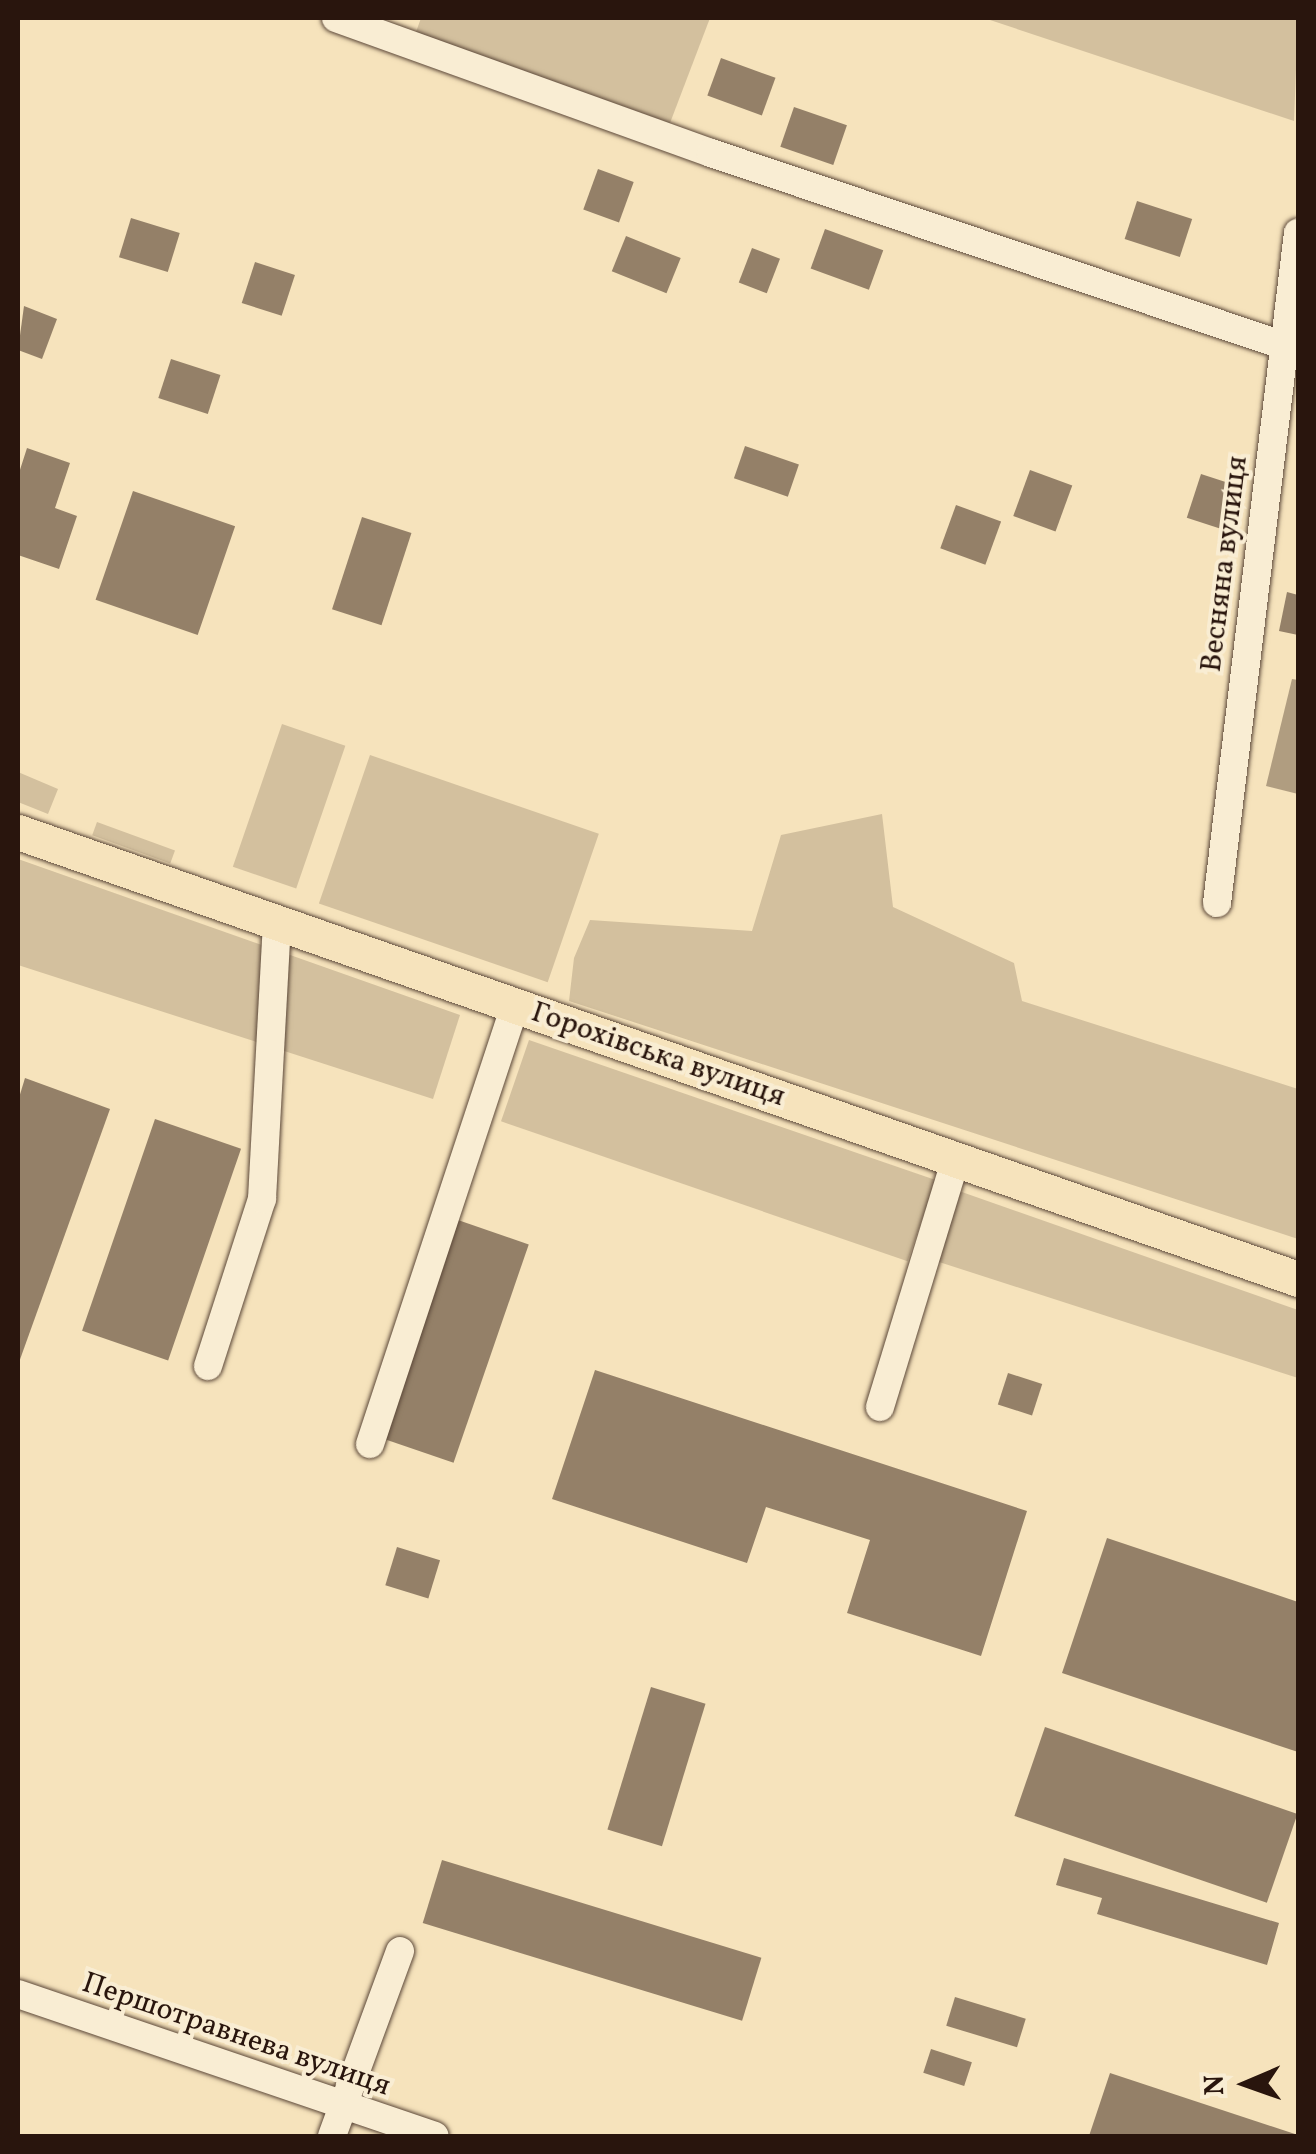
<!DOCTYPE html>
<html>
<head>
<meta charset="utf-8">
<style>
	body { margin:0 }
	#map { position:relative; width:1316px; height:2154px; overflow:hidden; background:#f6e3bc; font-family:Vollkorn,serif }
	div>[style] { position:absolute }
	.green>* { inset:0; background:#d3c09e; transform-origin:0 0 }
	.water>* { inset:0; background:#b09d80 }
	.building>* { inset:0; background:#948068; transform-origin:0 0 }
	.roads { filter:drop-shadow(0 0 2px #5c4839) drop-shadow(0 0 2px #5c4839) }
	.minor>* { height:28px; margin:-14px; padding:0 14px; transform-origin:14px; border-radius:14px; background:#f9edd3 }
	.major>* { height:35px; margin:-17.5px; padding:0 17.5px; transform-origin:17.5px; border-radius:17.5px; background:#f6e3bc }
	span { translate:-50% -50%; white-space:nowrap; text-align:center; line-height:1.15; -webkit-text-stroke:8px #f9edd3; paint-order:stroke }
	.street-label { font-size:30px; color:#29150d }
	.frame { position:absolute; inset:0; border:20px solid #29150d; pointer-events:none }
	.north { position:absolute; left:1196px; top:2034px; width:100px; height:100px; -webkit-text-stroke:8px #f9edd3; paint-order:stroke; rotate:268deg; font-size:28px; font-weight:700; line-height:40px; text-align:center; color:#29150d }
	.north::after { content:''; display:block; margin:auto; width:35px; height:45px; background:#29150d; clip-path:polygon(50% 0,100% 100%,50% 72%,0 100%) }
</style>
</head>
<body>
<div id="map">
	<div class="green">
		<div style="clip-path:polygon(421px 18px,710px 18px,670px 123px,416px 32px)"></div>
		<div style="clip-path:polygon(984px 18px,1298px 18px,1294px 121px)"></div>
		<div style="left:282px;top:724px;width:67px;height:151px;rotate:19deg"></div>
		<div style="left:370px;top:755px;width:242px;height:157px;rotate:19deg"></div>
		<div style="clip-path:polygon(18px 772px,58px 789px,48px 814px,18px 802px)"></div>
		<div style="clip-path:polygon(882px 814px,893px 907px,1014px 963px,1022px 1001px,1298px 1089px,1298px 1239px,569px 1001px,574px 958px,590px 920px,752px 931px,781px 835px)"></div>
		<div style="left:97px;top:822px;width:83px;height:14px;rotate:20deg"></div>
		<div style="clip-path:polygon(18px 859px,460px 1015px,433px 1099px,18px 965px)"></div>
		<div style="left:529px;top:1040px;width:430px;height:86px;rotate:19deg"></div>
		<div style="clip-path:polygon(959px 1191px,1298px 1310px,1298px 1378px,936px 1261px)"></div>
	</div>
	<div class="water">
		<div style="clip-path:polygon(1292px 679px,1298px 680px,1298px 794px,1266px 786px)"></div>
	</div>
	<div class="building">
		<div style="left:721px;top:58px;width:58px;height:40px;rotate:20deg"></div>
		<div style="left:794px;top:107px;width:56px;height:42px;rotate:19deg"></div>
		<div style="left:598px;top:169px;width:38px;height:43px;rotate:20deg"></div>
		<div style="left:1137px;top:201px;width:58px;height:40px;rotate:18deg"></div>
		<div style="left:131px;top:218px;width:51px;height:41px;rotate:17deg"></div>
		<div style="left:825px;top:229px;width:62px;height:42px;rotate:20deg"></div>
		<div style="left:626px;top:236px;width:59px;height:38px;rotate:22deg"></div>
		<div style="left:752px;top:248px;width:30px;height:37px;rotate:21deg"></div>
		<div style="left:255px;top:262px;width:42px;height:43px;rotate:18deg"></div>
		<div style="clip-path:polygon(24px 306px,57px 319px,42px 359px,18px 350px)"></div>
		<div style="left:171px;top:359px;width:52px;height:41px;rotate:18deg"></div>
		<div style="left:745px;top:446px;width:57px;height:34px;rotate:19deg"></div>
		<div style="clip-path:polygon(27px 448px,70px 463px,55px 508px,77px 516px,59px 569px,18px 555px,18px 476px)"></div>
		<div style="left:1030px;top:470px;width:45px;height:49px;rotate:20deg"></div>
		<div style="left:1201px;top:474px;width:38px;height:46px;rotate:18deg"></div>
		<div style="left:133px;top:491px;width:108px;height:115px;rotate:19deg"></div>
		<div style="left:956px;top:505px;width:48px;height:46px;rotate:20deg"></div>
		<div style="left:362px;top:517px;width:52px;height:97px;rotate:18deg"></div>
		<div style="clip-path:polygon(1287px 592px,1298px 595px,1298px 635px,1279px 631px)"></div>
		<div style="clip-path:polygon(25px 1078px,110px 1109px,18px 1365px,18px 1101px)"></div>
		<div style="left:155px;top:1119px;width:91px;height:224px;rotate:19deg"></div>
		<div style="left:455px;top:1219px;width:78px;height:231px;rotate:19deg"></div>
		<div style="clip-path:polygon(595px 1370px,1027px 1511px,981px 1656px,847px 1613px,870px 1540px,766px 1507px,747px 1563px,552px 1499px)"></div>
		<div style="left:1008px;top:1373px;width:36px;height:33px;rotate:18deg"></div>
		<div style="clip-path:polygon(1107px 1538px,1298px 1602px,1298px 1752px,1062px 1673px)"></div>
		<div style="left:397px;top:1547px;width:45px;height:40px;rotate:17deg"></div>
		<div style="left:651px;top:1687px;width:57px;height:149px;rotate:17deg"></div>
		<div style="left:1045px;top:1727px;width:267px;height:94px;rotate:19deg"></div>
		<div style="clip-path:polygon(1064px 1858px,1279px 1923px,1267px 1965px,1097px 1914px,1102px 1898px,1056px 1885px)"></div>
		<div style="left:442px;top:1860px;width:334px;height:66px;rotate:17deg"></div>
		<div style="left:955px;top:1997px;width:74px;height:30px;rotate:17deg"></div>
		<div style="left:931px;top:2049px;width:43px;height:25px;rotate:18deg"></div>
		<div style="clip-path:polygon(1110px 2073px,1298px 2135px,1298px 2136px,1089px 2136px)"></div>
	</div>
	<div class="roads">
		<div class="minor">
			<div style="left:336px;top:18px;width:399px;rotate:19.8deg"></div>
			<div style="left:711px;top:153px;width:606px;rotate:18.58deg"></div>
			<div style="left:1217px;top:903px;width:675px;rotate:-83.11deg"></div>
			<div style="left:208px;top:1366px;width:176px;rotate:-72.1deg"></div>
			<div style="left:262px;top:1199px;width:276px;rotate:-86.9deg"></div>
			<div style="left:880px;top:1407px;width:259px;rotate:-73deg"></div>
			<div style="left:370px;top:1444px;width:461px;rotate:-71.7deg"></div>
			<div style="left:18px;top:1994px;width:440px;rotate:18.8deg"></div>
			<div style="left:332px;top:2136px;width:197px;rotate:-69.8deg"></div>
		</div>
		<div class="major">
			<div style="left:18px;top:832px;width:1356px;rotate:19.25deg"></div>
		</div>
	</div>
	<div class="street-label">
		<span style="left:1225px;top:564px;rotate:-83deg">Весняна вулиця</span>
		<span style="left:658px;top:1055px;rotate:19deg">Горохівська вулиця</span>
		<span style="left:236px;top:2035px;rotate:19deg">Першотравнева вулиця</span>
	</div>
	<div class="frame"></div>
	<div class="north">N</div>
</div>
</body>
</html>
